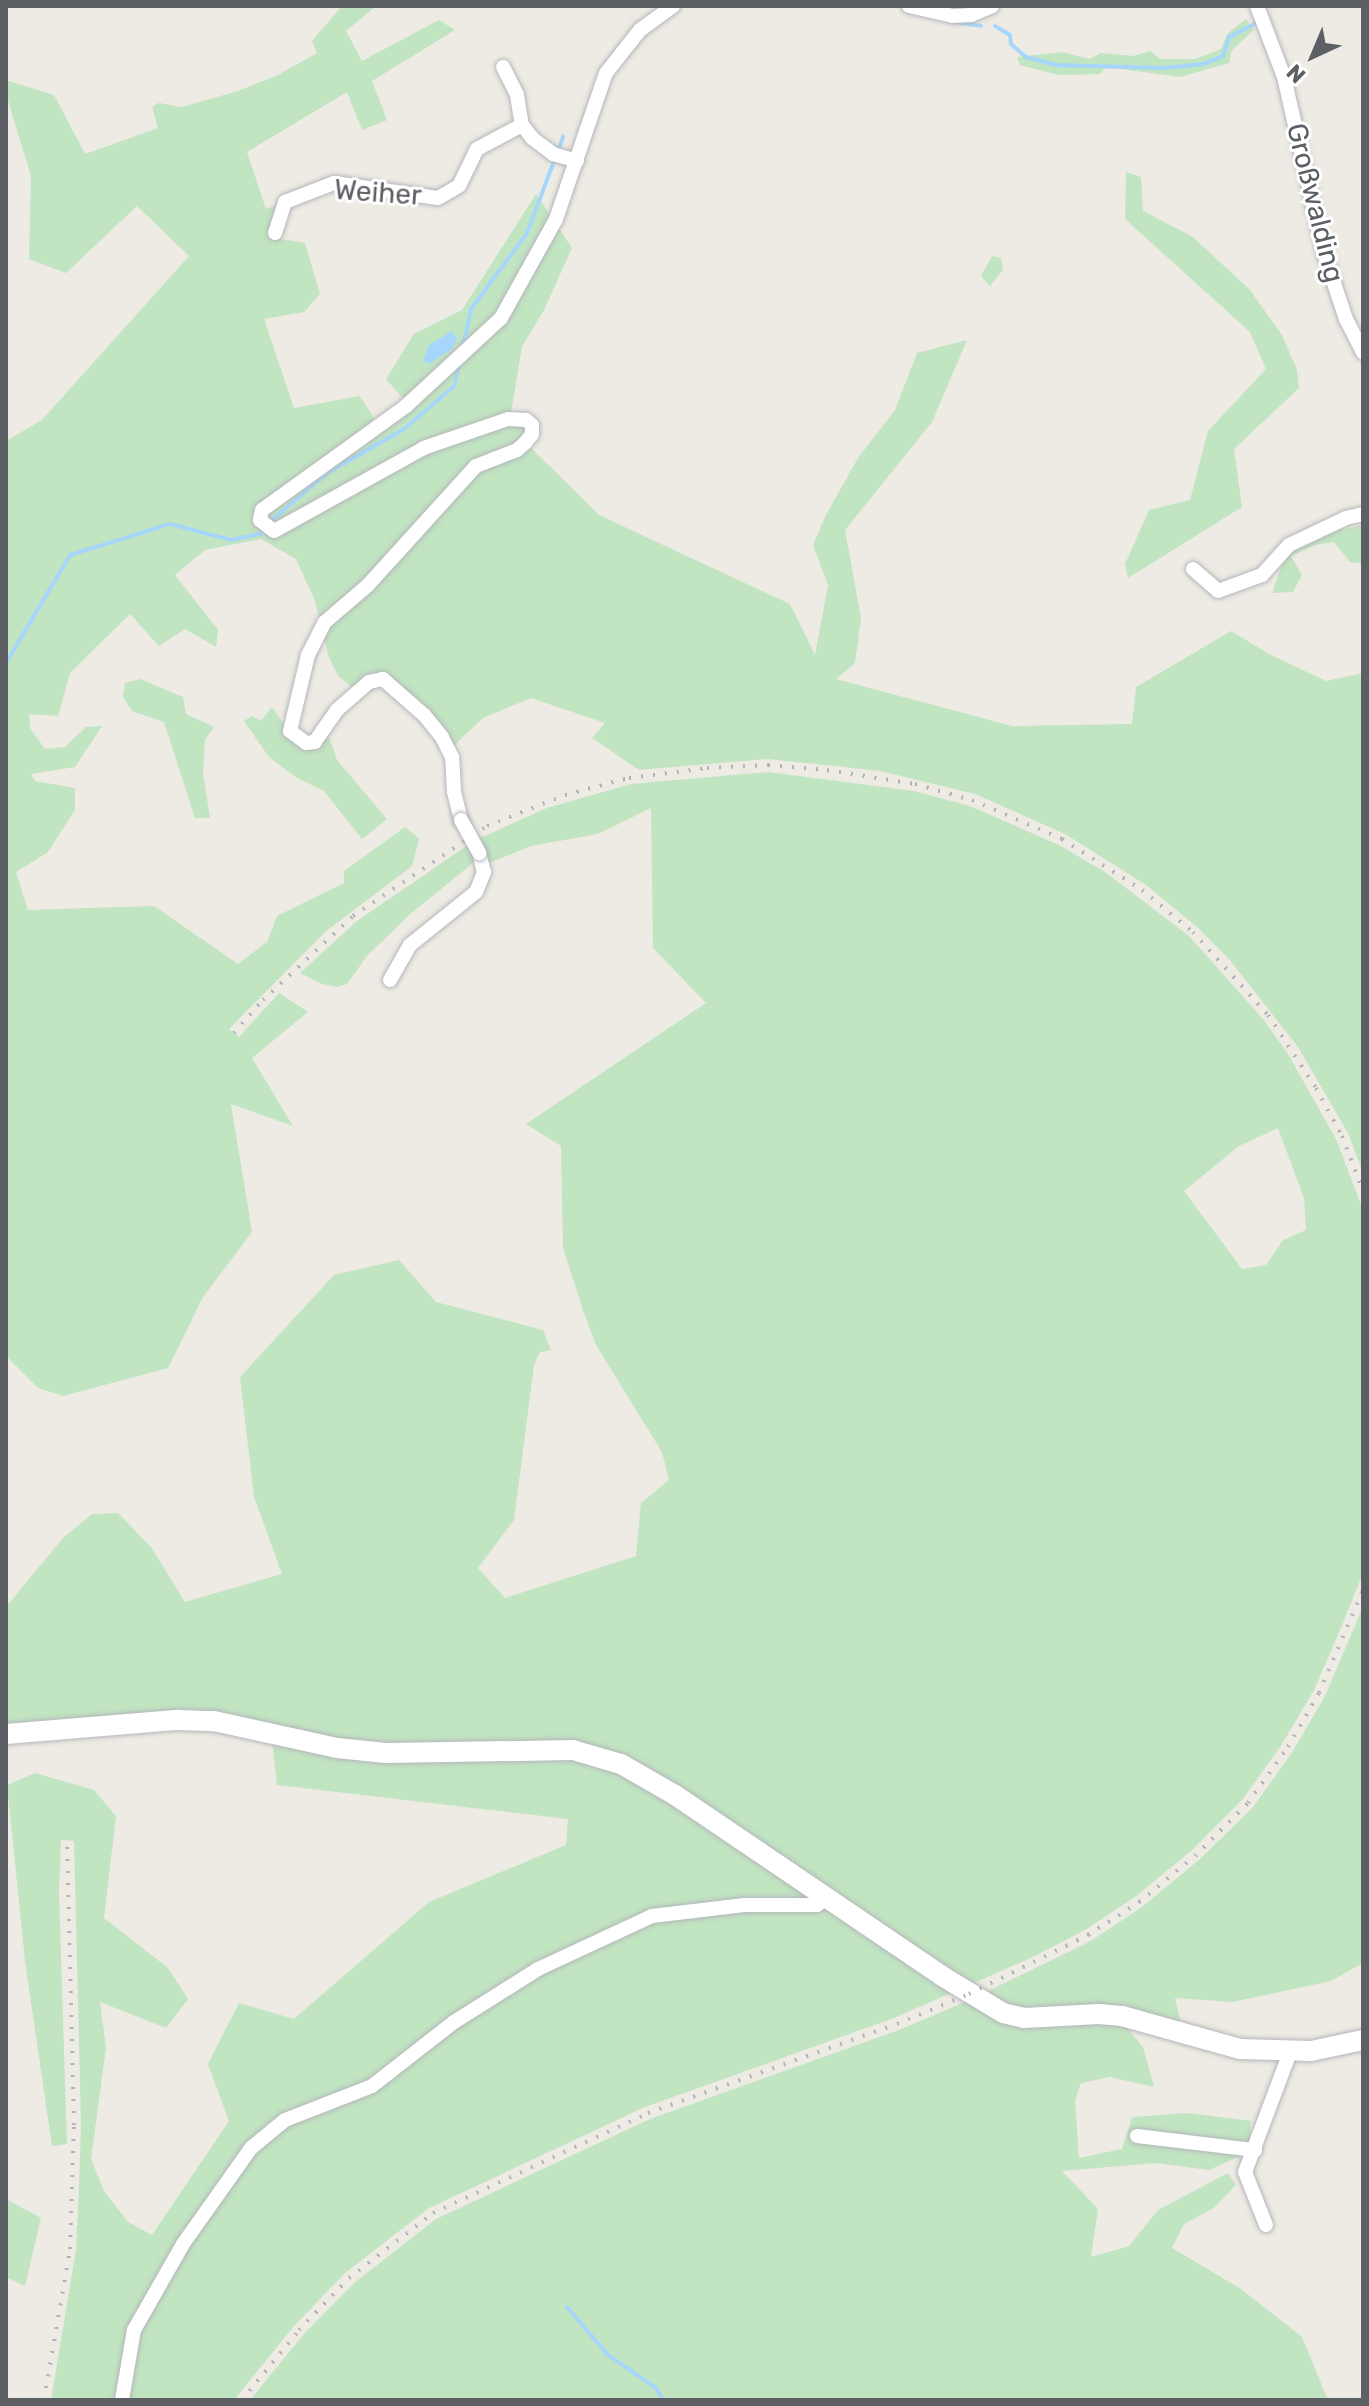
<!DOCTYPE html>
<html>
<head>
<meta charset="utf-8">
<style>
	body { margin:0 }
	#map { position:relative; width:1369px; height:2406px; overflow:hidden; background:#eeebe4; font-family:Rubik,sans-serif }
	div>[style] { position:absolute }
	.green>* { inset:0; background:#c1e4c1 }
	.water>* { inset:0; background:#a6d7fb }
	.stream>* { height:4px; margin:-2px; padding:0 2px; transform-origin:2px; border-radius:2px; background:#a6d7fb }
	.roads { filter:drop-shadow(0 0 2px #b4b6ba) drop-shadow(0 0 2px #b4b6ba) }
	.street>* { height:14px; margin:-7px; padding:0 7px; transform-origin:7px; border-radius:7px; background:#fff }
	.secondary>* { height:20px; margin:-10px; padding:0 10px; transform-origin:10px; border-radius:10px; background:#fff }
	.rail>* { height:4px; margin-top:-2px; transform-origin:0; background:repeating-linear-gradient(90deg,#b2b3b4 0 2px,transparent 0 12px) }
	.bridges { filter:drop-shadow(0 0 2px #b4b6ba) drop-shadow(0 0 2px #b4b6ba) }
	.street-bridge>* { height:14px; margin:-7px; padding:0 7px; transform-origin:7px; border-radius:7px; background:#fff }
	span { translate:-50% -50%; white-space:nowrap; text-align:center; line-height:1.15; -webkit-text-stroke:6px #fff; paint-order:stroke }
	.street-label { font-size:28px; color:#5c5f64 }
	.frame { position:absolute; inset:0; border:8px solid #5c5f64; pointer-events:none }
	.north { position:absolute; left:1273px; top:16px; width:80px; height:80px; -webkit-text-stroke:6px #fff; paint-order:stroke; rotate:224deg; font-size:22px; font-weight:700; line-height:32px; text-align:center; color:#5c5f64 }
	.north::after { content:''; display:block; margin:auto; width:28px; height:36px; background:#5c5f64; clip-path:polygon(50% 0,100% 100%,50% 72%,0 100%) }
</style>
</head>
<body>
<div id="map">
	<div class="green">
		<div style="clip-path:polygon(342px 6px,376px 6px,346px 31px,362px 61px,439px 20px,455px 30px,372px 81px,387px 120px,362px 130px,347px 92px,247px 152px,266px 209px,280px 204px,270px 232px,282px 239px,305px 243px,320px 294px,304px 312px,264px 319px,294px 408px,360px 396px,377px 423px,407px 403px,386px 379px,414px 334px,462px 310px,536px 194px,572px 248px,544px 310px,522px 347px,510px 419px,527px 420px,526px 443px,599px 515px,790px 604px,815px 655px,828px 585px,813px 545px,826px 515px,858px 458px,895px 410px,917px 353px,967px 340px,932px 422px,845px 530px,861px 618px,855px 663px,836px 679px,1012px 726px,1132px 724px,1136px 687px,1231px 631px,1271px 655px,1326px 681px,1363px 673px,1363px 1173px,1348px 1133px,1298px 1047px,1229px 959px,1197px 927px,1146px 885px,1065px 834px,975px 794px,880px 771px,768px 759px,639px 770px,592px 738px,605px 723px,531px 698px,483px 718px,449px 750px,396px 688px,367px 680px,352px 687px,338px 676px,328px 655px,315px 601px,296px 559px,261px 539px,205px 550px,175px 575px,218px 630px,216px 647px,185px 629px,159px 646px,130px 614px,70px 673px,58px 716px,29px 714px,30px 728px,45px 749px,65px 747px,86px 727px,102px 726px,75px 767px,31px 774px,35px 781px,75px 788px,75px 810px,48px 852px,16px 872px,28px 910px,154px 906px,238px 964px,267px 942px,277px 916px,344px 883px,344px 871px,405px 827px,419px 839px,412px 866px,325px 932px,229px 1029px,239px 1037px,279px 993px,308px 1012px,252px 1058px,293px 1126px,231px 1104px,252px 1232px,203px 1297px,168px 1368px,63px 1396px,38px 1388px,6px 1356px,6px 441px,42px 420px,189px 256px,137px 206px,66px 273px,29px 259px,31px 176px,6px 94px,6px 80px,54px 95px,85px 154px,158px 128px,152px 107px,159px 103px,182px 107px,238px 91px,278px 75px,317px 53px,312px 41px)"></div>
		<div style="clip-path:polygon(1246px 19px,1254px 30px,1232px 50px,1229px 63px,1180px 77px,1106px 67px,1100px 74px,1059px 75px,1020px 65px,1017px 57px,1062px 52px,1090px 59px,1101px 53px,1134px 56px,1150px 51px,1160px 59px,1195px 59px,1221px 49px,1227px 34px)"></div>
		<div style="clip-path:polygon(1126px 172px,1141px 177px,1143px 211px,1193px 237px,1250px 290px,1282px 335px,1297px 370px,1299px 388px,1234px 449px,1242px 507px,1128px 578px,1125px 564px,1149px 510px,1190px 500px,1208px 431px,1266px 369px,1250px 332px,1125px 219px)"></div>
		<div style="clip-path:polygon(992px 256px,1001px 258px,1003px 270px,990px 286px,981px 276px)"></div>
		<div style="clip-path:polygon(1341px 525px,1343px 530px,1363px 525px,1363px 563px,1350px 562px,1334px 542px,1315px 545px,1291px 556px,1302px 575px,1293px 592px,1272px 593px,1285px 556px)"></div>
		<div style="clip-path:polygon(140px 679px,183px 697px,186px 714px,214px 727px,205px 740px,203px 773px,210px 818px,195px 818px,164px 722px,132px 711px,123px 697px,125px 683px)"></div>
		<div style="clip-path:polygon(272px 707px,287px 728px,317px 746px,329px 737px,337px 760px,387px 819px,362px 839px,324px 791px,297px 778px,269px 757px,244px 721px,252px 716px,261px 721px)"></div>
		<div style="clip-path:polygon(evenodd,768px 772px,914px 791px,970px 806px,1059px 845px,1105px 872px,1189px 936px,1263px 1019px,1288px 1054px,1336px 1139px,1363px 1210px,1363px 1573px,1340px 1630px,1314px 1690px,1282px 1744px,1243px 1799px,1191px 1851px,1135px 1897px,1085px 1930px,1033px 1957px,894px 2018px,645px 2107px,429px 2208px,345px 2273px,294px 2326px,234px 2400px,51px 2400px,76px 2250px,79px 2187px,81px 2124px,74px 1841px,61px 1840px,59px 1893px,67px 2144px,52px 2146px,25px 1961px,7px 1785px,35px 1773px,94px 1790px,116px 1816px,104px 1918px,168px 1968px,188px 1999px,166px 2028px,100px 2002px,106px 2048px,91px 2159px,104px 2191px,128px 2222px,152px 2235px,229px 2121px,208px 2064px,239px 2003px,294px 2019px,429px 1902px,566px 1845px,568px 1819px,277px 1785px,271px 1733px,242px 1726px,6px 1734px,6px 1607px,63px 1538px,92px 1514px,118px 1513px,151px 1547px,185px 1602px,282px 1574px,254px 1497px,240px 1377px,334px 1275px,399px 1260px,436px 1302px,543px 1330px,551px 1350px,540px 1352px,534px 1365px,514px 1520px,478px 1568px,505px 1598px,636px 1556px,641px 1503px,669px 1480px,662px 1452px,596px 1345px,584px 1313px,563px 1248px,561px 1146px,526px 1124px,706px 1003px,653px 948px,651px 808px,598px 834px,531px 846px,487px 864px,476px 840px,547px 808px,631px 784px,768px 772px,1278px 1128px,1304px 1198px,1306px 1230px,1283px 1240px,1266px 1265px,1242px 1269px,1184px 1191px,1239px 1146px,1278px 1128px)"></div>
		<div style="clip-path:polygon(471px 843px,476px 853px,473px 863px,409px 915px,367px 956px,347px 984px,338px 987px,322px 984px,300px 973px,357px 921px)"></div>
		<div style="clip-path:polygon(1363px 1607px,1363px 1963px,1331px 1981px,1232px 2002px,1175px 1998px,1183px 2033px,1122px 2022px,1143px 2047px,1154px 2087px,1110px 2077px,1081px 2083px,1075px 2100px,1079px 2158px,1122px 2149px,1132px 2117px,1188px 2113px,1251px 2121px,1249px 2152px,1209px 2170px,1156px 2163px,1062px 2171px,1098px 2209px,1091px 2257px,1129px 2246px,1158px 2210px,1228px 2173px,1236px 2185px,1214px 2208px,1184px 2224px,1172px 2248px,1241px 2289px,1302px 2337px,1328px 2400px,250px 2400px,304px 2334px,354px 2283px,436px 2219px,650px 2119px,899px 2030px,972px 1999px,1091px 1941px,1142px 1907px,1199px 1860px,1253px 1807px,1293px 1751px,1325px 1696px)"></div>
		<div style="clip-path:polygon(6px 2199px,41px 2218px,25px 2286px,6px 2277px)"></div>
	</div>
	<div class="water">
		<div style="clip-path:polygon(452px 331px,457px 338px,452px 349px,429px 364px,423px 361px,429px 345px)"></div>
	</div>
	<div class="stream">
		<div style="left:954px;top:22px;width:27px;rotate:8deg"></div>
		<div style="left:995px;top:26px;width:17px;rotate:31deg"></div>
		<div style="left:1010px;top:35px;width:9px;rotate:84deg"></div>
		<div style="left:1011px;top:44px;width:20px;rotate:41deg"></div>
		<div style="left:1026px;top:57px;width:30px;rotate:15deg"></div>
		<div style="left:1055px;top:65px;width:109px;rotate:1.6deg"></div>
		<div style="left:1164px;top:68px;width:40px;rotate:-5.7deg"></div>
		<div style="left:1204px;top:64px;width:21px;rotate:-23deg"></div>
		<div style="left:1223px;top:56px;width:20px;rotate:-72deg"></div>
		<div style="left:1229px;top:37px;width:30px;rotate:-27deg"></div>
		<div style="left:463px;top:345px;width:37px;rotate:-77deg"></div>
		<div style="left:471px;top:309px;width:94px;rotate:-53.6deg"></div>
		<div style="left:527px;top:233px;width:103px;rotate:-69.4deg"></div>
		<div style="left:270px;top:522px;width:75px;rotate:-40.7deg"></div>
		<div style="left:327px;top:473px;width:89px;rotate:-29.7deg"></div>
		<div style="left:404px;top:429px;width:66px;rotate:-40.7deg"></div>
		<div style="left:454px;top:386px;width:22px;rotate:-77deg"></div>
		<div style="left:6px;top:663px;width:126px;rotate:-59.3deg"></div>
		<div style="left:70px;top:555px;width:105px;rotate:-17.2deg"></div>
		<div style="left:170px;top:524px;width:63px;rotate:14.7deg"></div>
		<div style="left:231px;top:540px;width:30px;rotate:-12deg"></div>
		<div style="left:260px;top:534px;width:7px;rotate:-45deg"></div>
		<div style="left:567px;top:2307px;width:63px;rotate:49.5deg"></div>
		<div style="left:608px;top:2355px;width:58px;rotate:34.5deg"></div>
		<div style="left:656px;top:2388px;width:14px;rotate:60deg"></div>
	</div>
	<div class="roads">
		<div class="street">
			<div style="left:909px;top:6px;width:45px;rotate:12.8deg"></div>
			<div style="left:953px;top:16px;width:18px;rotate:-3deg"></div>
			<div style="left:971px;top:15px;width:23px;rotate:-23deg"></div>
			<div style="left:1257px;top:6px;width:76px;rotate:69.2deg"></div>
			<div style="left:1284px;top:77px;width:180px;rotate:77.2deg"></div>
			<div style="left:1324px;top:253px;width:70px;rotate:71.6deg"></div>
			<div style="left:1346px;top:319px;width:38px;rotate:63deg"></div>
			<div style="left:503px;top:67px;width:31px;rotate:63deg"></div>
			<div style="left:517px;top:95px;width:30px;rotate:81deg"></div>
			<div style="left:522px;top:125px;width:16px;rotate:52deg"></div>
			<div style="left:532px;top:138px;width:26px;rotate:37deg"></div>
			<div style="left:553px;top:154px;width:25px;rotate:16deg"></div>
			<div style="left:275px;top:233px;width:33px;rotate:-72deg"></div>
			<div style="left:285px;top:202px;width:53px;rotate:-21.2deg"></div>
			<div style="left:334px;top:183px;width:105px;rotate:8.2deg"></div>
			<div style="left:438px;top:198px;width:24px;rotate:-30deg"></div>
			<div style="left:459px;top:186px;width:41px;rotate:-64.1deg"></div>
			<div style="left:477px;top:149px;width:51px;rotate:-28.1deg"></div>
			<div style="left:1193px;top:569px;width:33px;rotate:41deg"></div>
			<div style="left:1218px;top:591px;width:47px;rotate:-20deg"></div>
			<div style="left:1262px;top:575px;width:40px;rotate:-48deg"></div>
			<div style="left:1289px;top:545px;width:63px;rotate:-25.3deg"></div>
			<div style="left:1346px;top:518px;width:17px;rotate:-13deg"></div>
			<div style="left:461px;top:820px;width:29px;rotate:-104deg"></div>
			<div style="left:454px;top:792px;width:35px;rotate:-93deg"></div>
			<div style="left:452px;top:757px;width:22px;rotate:-117deg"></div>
			<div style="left:442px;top:737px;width:28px;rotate:-129deg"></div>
			<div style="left:424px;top:715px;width:55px;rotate:-138.7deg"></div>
			<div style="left:383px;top:679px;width:14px;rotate:168deg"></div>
			<div style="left:369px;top:682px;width:43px;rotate:138.8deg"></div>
			<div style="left:337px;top:710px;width:39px;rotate:125deg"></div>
			<div style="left:315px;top:742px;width:9px;rotate:174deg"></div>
			<div style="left:306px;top:743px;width:20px;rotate:-143deg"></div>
			<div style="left:290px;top:731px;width:78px;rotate:-76.7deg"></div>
			<div style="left:308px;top:655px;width:37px;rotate:-63deg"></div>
			<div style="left:325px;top:622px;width:57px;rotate:-40.7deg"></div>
			<div style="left:368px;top:585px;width:161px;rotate:-47.8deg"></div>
			<div style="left:476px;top:466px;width:44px;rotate:-21.3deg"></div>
			<div style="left:517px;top:450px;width:11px;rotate:-41deg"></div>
			<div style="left:525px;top:443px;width:11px;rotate:-52deg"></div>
			<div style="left:532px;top:434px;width:9px;rotate:-90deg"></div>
			<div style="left:532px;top:425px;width:8px;rotate:-140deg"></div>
			<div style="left:526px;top:420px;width:18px;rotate:-177deg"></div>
			<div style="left:508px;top:419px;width:89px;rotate:161deg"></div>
			<div style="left:424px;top:448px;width:171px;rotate:151deg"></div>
			<div style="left:274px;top:531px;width:18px;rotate:-142deg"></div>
			<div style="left:260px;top:520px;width:10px;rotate:-79deg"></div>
			<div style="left:262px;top:510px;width:178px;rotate:-35.8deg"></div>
			<div style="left:406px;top:406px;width:129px;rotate:-42.8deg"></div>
			<div style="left:501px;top:318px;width:113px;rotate:-60.9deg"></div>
			<div style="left:556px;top:219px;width:154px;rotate:-71.1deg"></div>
			<div style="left:606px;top:73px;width:55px;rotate:-51.7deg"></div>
			<div style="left:640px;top:30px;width:41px;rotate:-36deg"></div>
			<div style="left:390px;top:980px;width:40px;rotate:-60.3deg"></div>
			<div style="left:410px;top:945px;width:85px;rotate:-38.8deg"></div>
			<div style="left:476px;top:892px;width:22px;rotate:-68deg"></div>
			<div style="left:484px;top:872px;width:20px;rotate:-105deg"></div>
			<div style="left:1137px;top:2136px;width:119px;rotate:6.8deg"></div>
			<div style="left:1266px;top:2225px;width:57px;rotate:-111.6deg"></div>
			<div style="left:1245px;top:2172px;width:128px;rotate:-69.4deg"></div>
			<div style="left:122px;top:2400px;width:71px;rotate:-80.3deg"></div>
			<div style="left:134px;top:2330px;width:99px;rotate:-60.3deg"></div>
			<div style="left:183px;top:2244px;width:118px;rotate:-54.7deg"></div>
			<div style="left:251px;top:2148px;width:44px;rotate:-39.5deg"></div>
			<div style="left:285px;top:2120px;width:93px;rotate:-21.3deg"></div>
			<div style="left:372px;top:2086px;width:104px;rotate:-38deg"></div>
			<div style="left:454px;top:2022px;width:99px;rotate:-32.2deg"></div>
			<div style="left:538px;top:1969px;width:126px;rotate:-24.9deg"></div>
			<div style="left:652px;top:1916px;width:93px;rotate:-6.8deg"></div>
			<div style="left:744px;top:1905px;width:73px"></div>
			<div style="left:817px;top:1905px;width:13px;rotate:-39deg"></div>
		</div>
		<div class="secondary">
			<div style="left:6px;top:1734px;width:173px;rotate:-4.7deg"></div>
			<div style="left:178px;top:1720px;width:36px;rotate:2deg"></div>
			<div style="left:214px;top:1721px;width:126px;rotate:12.4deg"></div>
			<div style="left:337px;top:1748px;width:49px;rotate:5.8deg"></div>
			<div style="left:386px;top:1753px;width:187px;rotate:-0.9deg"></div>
			<div style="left:573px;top:1750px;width:50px;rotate:16.3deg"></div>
			<div style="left:621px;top:1764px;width:62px;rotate:29.9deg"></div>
			<div style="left:675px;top:1795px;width:323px;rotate:34.1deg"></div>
			<div style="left:942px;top:1976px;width:71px;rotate:31.2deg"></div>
			<div style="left:1003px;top:2013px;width:22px;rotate:13deg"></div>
			<div style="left:1024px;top:2018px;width:75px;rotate:-3.1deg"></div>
			<div style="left:1099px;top:2014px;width:23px;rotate:5deg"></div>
			<div style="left:1122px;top:2016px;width:123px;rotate:15.6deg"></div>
			<div style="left:1240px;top:2049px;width:71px;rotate:1.6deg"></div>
			<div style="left:1311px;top:2051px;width:53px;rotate:-11.9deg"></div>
		</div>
	</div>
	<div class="rail">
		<div style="left:234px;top:1033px;width:44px;rotate:-48.7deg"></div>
		<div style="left:263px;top:1000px;width:123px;rotate:-43deg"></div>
		<div style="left:353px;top:916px;width:161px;rotate:-33.9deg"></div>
		<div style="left:487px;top:826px;width:84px;rotate:-21.7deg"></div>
		<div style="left:565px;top:795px;width:66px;rotate:-14.9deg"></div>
		<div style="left:629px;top:778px;width:79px;rotate:-7.3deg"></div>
		<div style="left:707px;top:768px;width:61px;rotate:-2.8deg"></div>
		<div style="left:768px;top:765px;width:59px;rotate:4.8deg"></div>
		<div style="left:827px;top:770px;width:89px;rotate:9deg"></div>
		<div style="left:915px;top:784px;width:59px;rotate:15.7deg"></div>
		<div style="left:972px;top:800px;width:98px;rotate:23.4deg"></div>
		<div style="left:1062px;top:839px;width:95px;rotate:32.5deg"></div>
		<div style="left:1142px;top:890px;width:66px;rotate:39.5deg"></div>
		<div style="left:1193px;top:932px;width:112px;rotate:47.9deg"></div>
		<div style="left:1268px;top:1015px;width:87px;rotate:56.7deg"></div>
		<div style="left:1316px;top:1088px;width:55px;rotate:61.6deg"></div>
		<div style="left:1342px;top:1136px;width:59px;rotate:69.1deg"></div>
		<div style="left:44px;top:2400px;width:153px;rotate:-80.2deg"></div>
		<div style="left:70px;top:2249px;width:124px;rotate:-88.2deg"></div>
		<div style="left:74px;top:2125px;width:285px;rotate:-91.4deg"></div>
		<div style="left:242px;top:2400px;width:90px;rotate:-50.8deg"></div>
		<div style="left:299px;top:2330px;width:72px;rotate:-46.1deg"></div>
		<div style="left:349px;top:2278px;width:106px;rotate:-37.7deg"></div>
		<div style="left:433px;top:2213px;width:237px;rotate:-24.9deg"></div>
		<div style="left:648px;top:2113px;width:264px;rotate:-19.7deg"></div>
		<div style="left:897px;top:2024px;width:78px;rotate:-22.6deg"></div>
		<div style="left:969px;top:1994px;width:133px;rotate:-26.4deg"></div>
		<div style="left:1088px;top:1935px;width:61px;rotate:-32.9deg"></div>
		<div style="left:1139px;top:1902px;width:72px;rotate:-39.4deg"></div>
		<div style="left:1195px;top:1856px;width:75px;rotate:-45deg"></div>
		<div style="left:1248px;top:1803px;width:69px;rotate:-54.5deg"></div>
		<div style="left:1288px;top:1747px;width:62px;rotate:-60.1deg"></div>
		<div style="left:1319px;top:1693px;width:112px;rotate:-66.9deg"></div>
	</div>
	<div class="bridges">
		<div class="street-bridge">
			<div style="left:461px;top:820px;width:38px;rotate:61deg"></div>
		</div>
	</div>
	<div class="street-label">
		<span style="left:378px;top:193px;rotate:4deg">Weiher</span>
		<span style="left:1315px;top:203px;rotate:76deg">Großwalding</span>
	</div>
	<div class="frame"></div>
	<div class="north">N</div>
</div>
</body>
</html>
